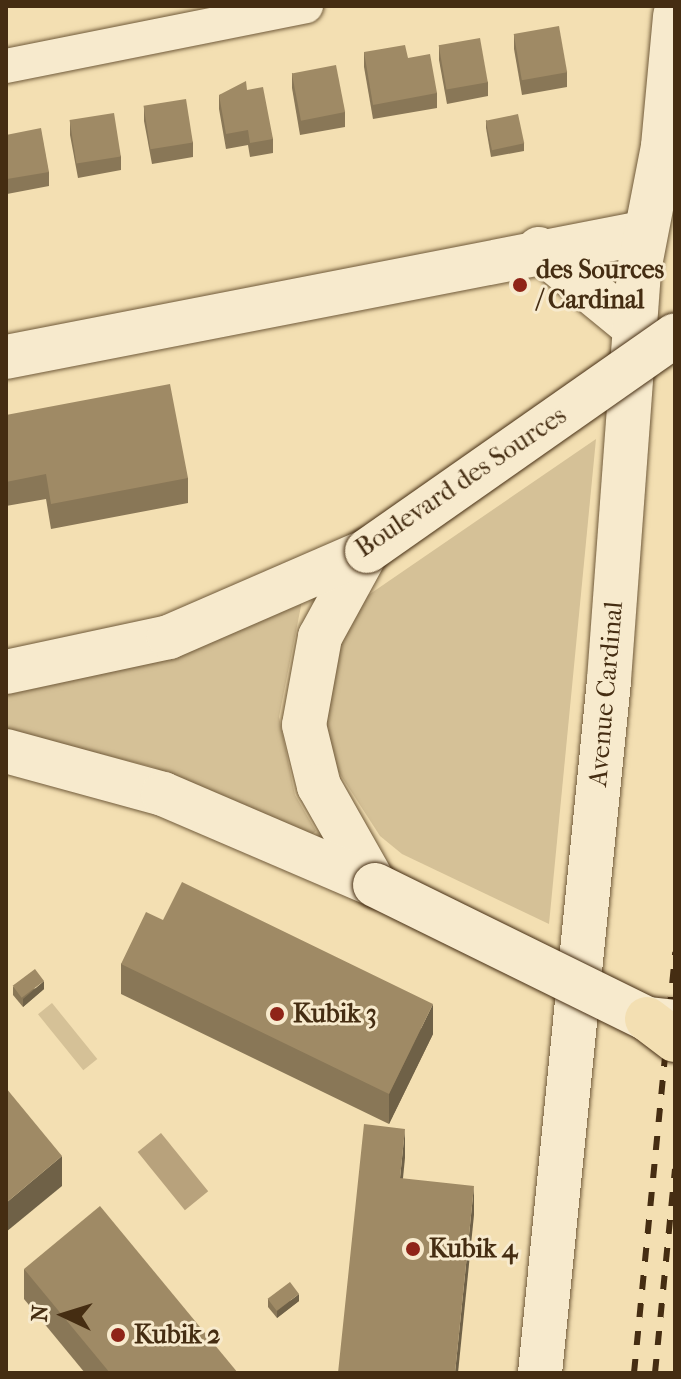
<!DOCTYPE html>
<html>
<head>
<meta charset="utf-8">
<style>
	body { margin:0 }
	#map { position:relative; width:681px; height:1379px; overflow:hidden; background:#f3dfb2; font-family:"IM FELL French Canon",serif }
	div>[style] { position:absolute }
	.green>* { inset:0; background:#d5c197; transform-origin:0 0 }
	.water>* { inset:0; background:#b8a27c; transform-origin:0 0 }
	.roads { filter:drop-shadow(0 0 2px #705a3a) drop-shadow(0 0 2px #705a3a) }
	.minor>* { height:34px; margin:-17px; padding:0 17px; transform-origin:17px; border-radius:17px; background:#f7eacd }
	.secondary>* { height:44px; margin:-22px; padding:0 22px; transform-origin:22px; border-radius:22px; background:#f7eacd }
	.rail>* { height:6px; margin-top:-3px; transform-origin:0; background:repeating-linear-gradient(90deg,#452d12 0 14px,transparent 0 28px) }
	.bridges { filter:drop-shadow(0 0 2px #452d12) drop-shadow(0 0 2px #452d12) }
	.secondary-bridge>* { height:44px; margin:-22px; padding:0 22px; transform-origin:22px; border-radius:22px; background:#f7eacd }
	.motorway-bridge>* { height:44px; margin:-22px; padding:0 22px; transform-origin:22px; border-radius:22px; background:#f3dfb2 }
	.wall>* { inset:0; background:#897757 }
	.shaded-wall>* { inset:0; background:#6f6147 }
	.building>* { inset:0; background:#9f8a65; transform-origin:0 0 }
	.dots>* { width:22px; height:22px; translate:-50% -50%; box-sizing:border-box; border:4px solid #f7eacd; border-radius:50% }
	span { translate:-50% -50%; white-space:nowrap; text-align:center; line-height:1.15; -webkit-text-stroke:6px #f7eacd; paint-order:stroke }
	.poi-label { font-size:26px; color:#452d12; font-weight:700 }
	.left { translate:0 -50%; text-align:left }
	.street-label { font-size:26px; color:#452d12 }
	.frame { position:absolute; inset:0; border:8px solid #452d12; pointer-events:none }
	.north { position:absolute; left:24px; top:1275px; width:80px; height:80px; -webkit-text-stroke:6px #f7eacd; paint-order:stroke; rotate:274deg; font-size:22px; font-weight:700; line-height:32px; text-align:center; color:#452d12 }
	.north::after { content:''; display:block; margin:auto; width:28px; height:36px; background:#452d12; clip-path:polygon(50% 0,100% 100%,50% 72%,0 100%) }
</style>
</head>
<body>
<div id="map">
	<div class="green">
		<div style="clip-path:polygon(596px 439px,549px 924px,402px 854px,380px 836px,338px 771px,326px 724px,341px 637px,367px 596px)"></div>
		<div style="clip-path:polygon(302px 601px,279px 717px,295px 795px,316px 831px,310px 836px,153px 767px,6px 730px,6px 695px,141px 665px)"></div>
		<div style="left:52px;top:1003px;width:72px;height:18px;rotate:51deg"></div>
	</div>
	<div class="water">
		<div style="left:161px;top:1133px;width:75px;height:30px;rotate:51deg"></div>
	</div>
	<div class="roads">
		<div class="minor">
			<div style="left:6px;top:66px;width:306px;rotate:-11.3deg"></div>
		</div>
		<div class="secondary">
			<div style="left:539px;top:249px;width:123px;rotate:39.4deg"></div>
			<div style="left:6px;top:357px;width:649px;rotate:-11.02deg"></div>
			<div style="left:367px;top:551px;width:98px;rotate:118.7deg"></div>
			<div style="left:320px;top:637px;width:89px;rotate:100.3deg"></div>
			<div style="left:304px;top:725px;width:63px;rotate:76.2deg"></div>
			<div style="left:319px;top:786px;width:114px;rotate:60.5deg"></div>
			<div style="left:6px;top:672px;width:167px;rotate:-12.1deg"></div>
			<div style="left:169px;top:637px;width:216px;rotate:-23.5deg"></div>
			<div style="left:6px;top:751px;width:163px;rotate:15.3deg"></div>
			<div style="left:163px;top:794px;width:231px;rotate:23.2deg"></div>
			<div style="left:540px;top:1373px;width:696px;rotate:-84.31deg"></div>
			<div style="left:609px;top:680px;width:411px;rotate:-85.8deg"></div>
			<div style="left:639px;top:270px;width:126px;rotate:-79deg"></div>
			<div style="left:663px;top:146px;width:131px;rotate:-84.7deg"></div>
		</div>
	</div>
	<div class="rail">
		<div style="left:634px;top:1373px;width:423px;rotate:-84.4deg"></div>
		<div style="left:655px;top:1373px;width:205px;rotate:-84.4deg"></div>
	</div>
	<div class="bridges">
		<div class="secondary-bridge">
			<div style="left:367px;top:551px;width:376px;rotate:-35deg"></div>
			<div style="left:375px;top:885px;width:303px;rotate:26.2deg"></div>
			<div style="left:647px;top:1019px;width:28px;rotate:6deg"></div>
		</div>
		<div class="motorway-bridge">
			<div style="left:647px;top:1019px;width:35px;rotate:37deg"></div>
		</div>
	</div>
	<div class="wall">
		<div style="clip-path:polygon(514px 34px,567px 72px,567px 87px,522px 95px,514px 49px)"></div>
		<div style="clip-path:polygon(439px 45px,488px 82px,488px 96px,447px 104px,439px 60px)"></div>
		<div style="clip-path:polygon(364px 52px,408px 58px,437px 93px,437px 108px,373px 119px,364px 67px)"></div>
		<div style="clip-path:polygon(292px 73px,345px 112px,345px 127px,300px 135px,292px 88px)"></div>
		<div style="clip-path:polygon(247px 90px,273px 139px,273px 153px,250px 157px,248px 145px,226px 149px,219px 109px,219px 95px)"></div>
		<div style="clip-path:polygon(144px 107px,193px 142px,193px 157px,152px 164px,144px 121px)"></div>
		<div style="clip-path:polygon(486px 120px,524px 143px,524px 151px,491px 157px,486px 128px)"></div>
		<div style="clip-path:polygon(70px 121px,121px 156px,121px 170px,78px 178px,70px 135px)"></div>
		<div style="clip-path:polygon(6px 135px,49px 172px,49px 186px,7px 194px)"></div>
		<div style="clip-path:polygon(6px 415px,188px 478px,188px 503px,51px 529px,46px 499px,6px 506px)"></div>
		<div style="clip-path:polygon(163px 920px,433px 1034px,389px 1124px,121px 994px,121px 964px)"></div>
		<div style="clip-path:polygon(13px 987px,44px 989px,23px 1007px,13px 995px)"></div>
		<div style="clip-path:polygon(24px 1269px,238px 1373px,85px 1373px,24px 1299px)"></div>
		<div style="clip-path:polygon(268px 1299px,299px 1301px,277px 1318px,268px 1307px)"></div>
	</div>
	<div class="shaded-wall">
		<div style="clip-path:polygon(44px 981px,44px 989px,23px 1007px,23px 999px)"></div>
		<div style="clip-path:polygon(433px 1004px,433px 1034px,389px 1124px,389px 1094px)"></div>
		<div style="clip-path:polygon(405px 1129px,405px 1158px,400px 1208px,400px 1178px)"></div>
		<div style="clip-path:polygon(62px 1156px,62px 1186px,6px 1232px,6px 1203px)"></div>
		<div style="clip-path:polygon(474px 1186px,474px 1215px,458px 1373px,455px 1373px)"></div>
		<div style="clip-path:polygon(299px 1294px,299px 1301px,277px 1318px,277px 1311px)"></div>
	</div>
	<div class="building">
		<div style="left:559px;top:26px;width:47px;height:46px;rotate:80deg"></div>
		<div style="left:480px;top:38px;width:45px;height:42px;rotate:80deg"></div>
		<div style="clip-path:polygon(405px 45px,408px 58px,430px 54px,437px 93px,373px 105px,364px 52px)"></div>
		<div style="left:336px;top:65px;width:48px;height:45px;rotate:79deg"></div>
		<div style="clip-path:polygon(246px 81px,247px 90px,263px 87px,273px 139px,250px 143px,248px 130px,226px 134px,219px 95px)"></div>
		<div style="left:186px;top:99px;width:44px;height:43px;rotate:81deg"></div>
		<div style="left:114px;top:113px;width:44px;height:45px;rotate:81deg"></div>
		<div style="left:518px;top:114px;width:30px;height:33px;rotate:78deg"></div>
		<div style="clip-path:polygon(41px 128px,49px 172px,7px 179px,6px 135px)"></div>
		<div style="clip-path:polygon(170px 384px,188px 478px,51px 504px,46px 474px,6px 482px,6px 415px)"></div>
		<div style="clip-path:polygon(182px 882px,433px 1004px,389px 1094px,121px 964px,146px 912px,163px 920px)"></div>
		<div style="left:35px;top:969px;width:15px;height:28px;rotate:53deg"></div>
		<div style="clip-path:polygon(6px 1088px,62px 1156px,6px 1203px)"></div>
		<div style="clip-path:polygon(364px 1124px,405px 1129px,400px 1178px,474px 1186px,455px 1373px,338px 1373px)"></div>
		<div style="clip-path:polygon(100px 1206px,238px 1373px,110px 1373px,24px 1269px)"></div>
		<div style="left:290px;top:1282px;width:15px;height:28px;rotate:53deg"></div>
	</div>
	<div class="dots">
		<div style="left:520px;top:285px;background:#8f2418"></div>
		<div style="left:277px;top:1014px;background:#8f2418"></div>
		<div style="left:413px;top:1249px;background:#8f2418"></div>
		<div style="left:118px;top:1335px;background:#8f2418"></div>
	</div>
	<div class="poi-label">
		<span class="left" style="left:536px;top:285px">des Sources<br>/ Cardinal</span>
		<span class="left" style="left:293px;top:1014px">Kubik 3</span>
		<span class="left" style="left:429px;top:1249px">Kubik 4</span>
		<span class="left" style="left:134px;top:1335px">Kubik 2</span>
	</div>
	<div class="street-label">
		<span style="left:461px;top:482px;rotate:-34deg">Boulevard des Sources</span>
		<span style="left:606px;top:694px;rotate:-85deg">Avenue Cardinal</span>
	</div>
	<div class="frame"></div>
	<div class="north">N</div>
</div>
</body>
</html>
